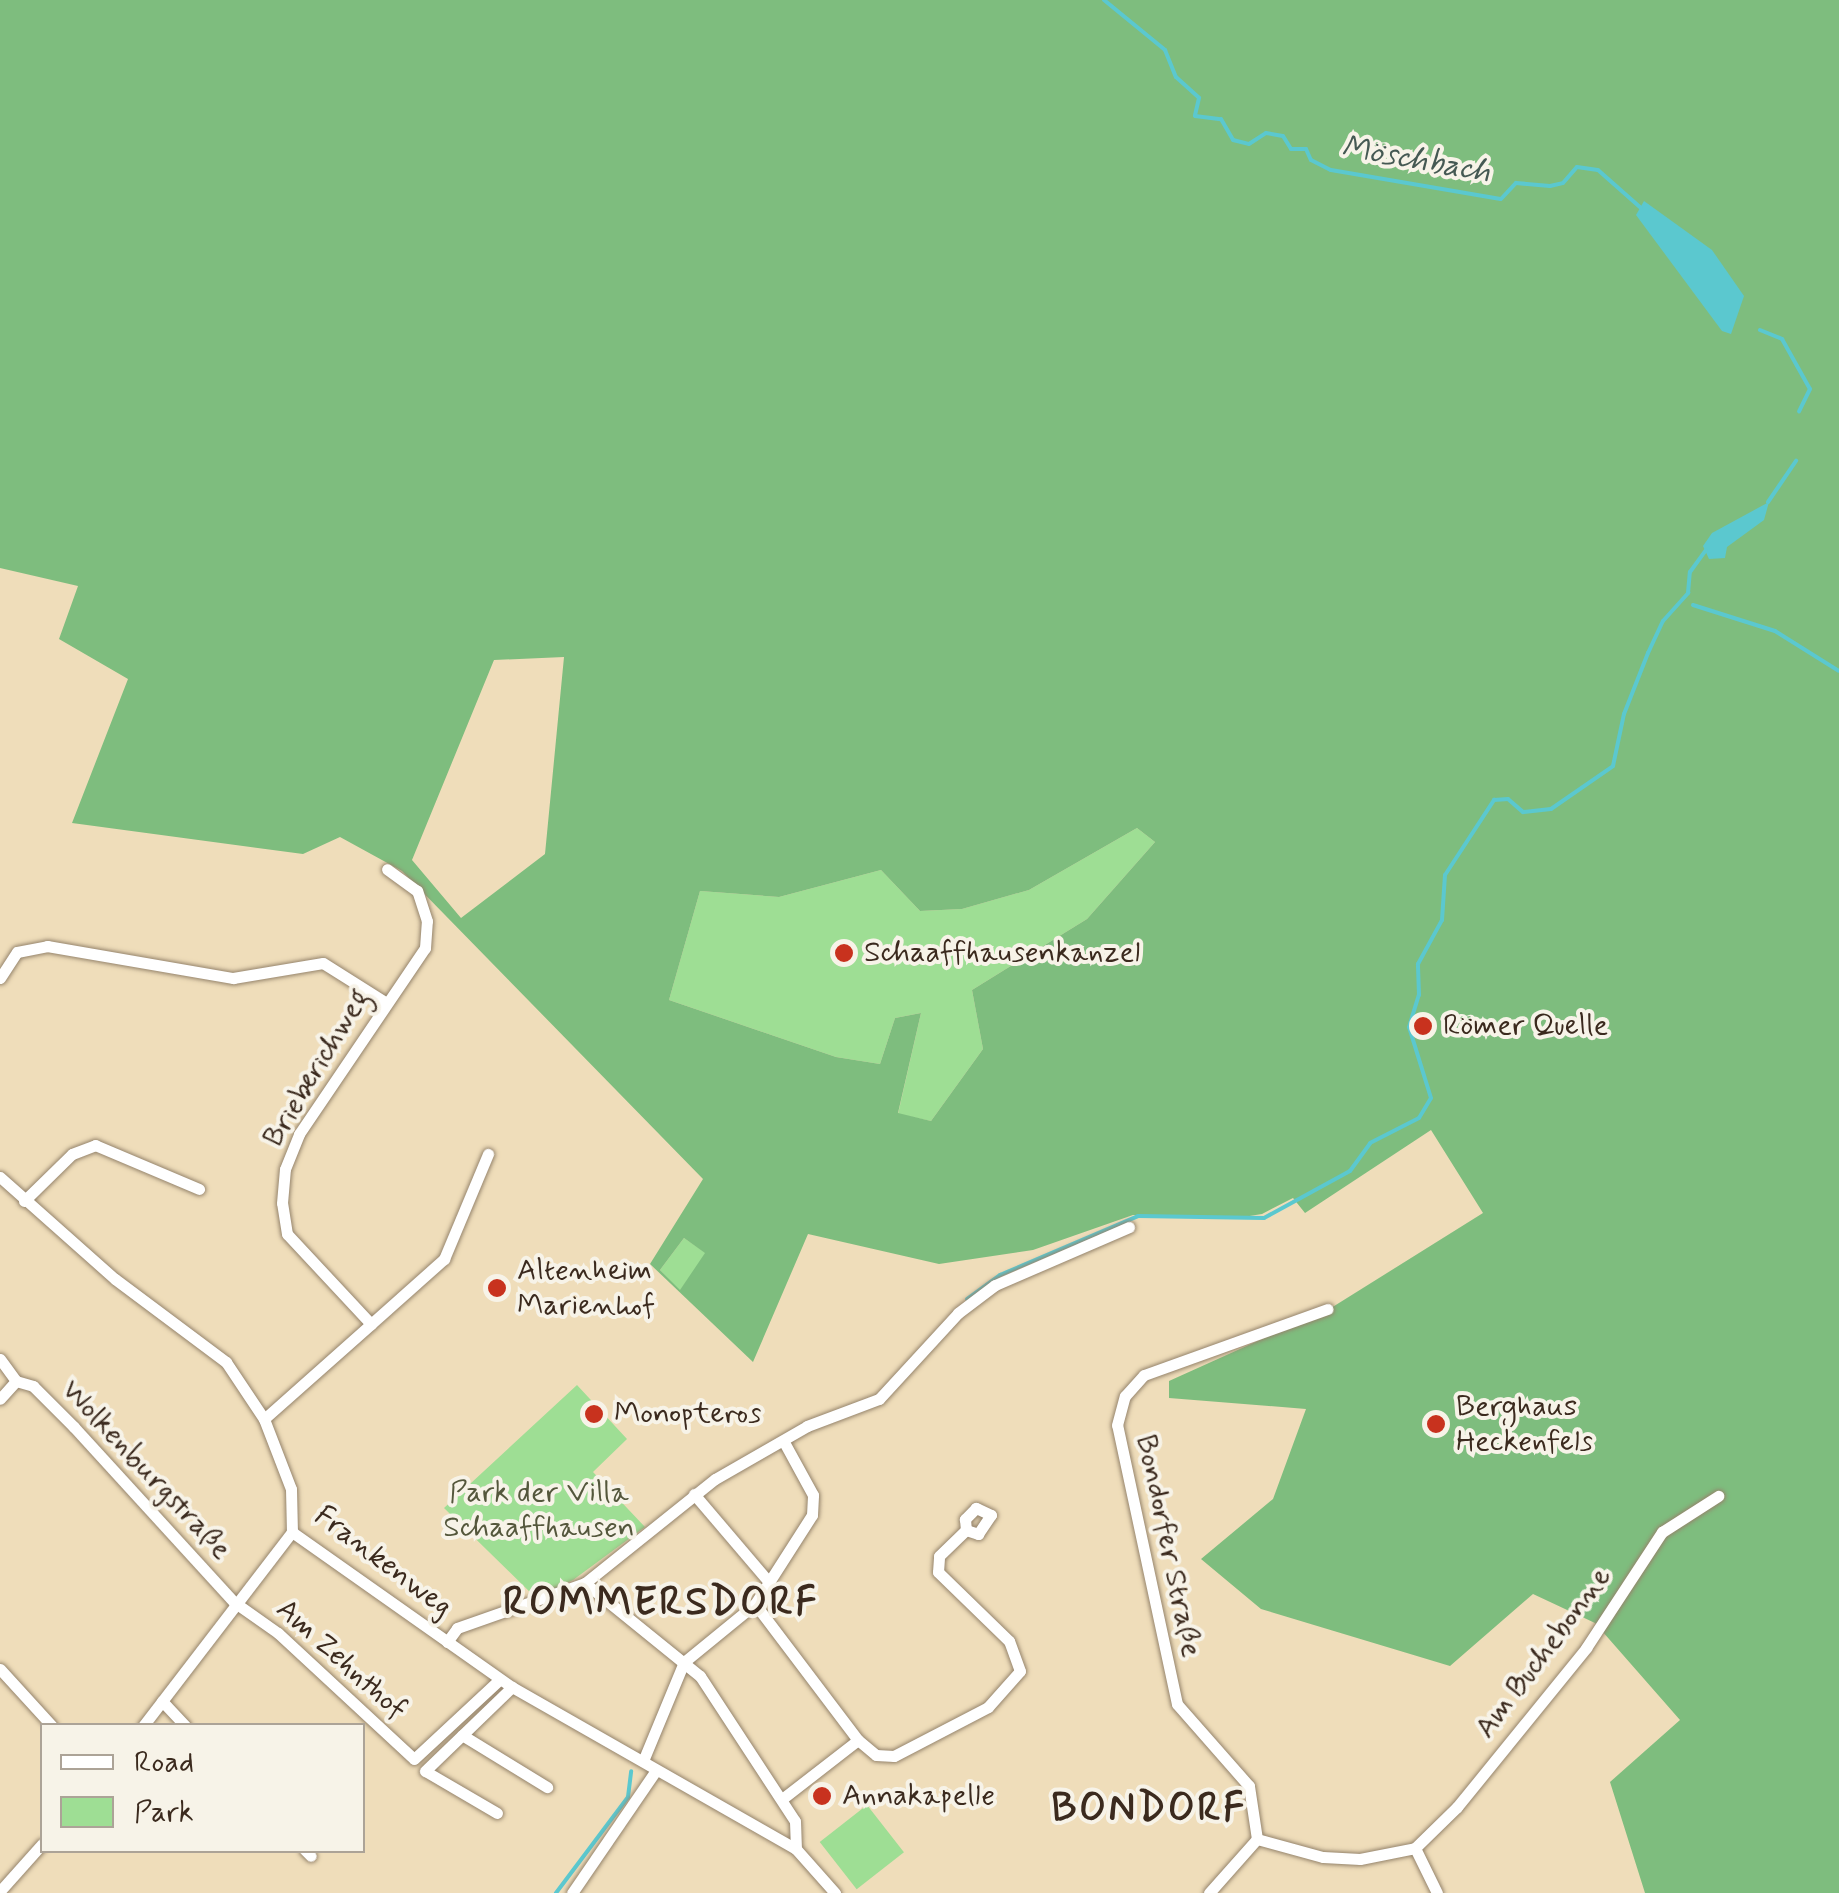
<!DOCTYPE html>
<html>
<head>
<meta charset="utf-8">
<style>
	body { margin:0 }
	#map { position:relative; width:1839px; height:1893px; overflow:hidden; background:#efddba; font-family:Mynerve,sans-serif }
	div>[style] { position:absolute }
	.green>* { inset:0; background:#9ede94; transform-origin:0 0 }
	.forest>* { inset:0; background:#7ebd7e }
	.water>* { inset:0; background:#5bc8cf }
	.stream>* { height:4px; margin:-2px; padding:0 2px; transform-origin:2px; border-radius:2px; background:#5bc8cf }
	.roads { filter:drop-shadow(0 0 2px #95846c) drop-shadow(0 0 2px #95846c) }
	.minor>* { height:11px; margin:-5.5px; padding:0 5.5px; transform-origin:5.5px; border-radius:5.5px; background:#fff }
	.dots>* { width:28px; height:28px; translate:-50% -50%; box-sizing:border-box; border:5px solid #f7f3e8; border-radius:50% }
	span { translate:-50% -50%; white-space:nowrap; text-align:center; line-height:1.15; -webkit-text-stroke:8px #f7f3e8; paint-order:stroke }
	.poi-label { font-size:30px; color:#3b2a1e }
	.left { translate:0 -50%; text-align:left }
	.street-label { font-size:30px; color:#3b2a1e }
	.park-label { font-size:30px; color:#54573c }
	.water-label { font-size:32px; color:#455953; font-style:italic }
	.district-label { font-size:40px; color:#3b2a1e; font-weight:700; letter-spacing:2.5px }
	.legend { position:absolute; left:40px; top:1723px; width:325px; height:130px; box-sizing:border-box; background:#f7f3e8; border:2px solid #aca397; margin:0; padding:12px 18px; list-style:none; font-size:30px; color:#3b2a1e }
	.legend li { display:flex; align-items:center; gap:20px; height:50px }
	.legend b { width:50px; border:2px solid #aca397 }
</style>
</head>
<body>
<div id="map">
	<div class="green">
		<div style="clip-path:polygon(1137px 828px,1155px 842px,1087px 919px,972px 990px,983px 1049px,931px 1121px,898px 1114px,921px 1013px,895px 1018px,880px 1064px,836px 1057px,669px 1000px,700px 891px,779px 897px,881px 870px,920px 911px,962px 909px,1029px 890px)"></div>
		<div style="clip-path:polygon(684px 1238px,706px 1253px,680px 1291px,660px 1270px)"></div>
		<div style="clip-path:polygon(577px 1385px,627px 1439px,593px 1472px,645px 1527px,573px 1580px,536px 1598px,444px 1508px)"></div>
		<div style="left:867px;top:1805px;width:60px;height:60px;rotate:52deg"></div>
	</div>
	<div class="forest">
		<div style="clip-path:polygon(evenodd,0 0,1839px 0,1839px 1893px,1645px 1893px,1610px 1782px,1680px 1720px,1595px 1623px,1533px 1594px,1450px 1666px,1261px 1609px,1201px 1559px,1273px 1499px,1306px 1409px,1169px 1398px,1169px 1381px,1331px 1308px,1483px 1213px,1431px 1130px,1305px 1213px,1293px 1198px,1262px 1214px,1231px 1219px,1133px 1215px,1033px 1250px,939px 1264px,808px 1234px,753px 1362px,650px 1264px,703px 1179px,402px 871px,340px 837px,303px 854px,72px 823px,128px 679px,59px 639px,78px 586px,0 568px,0 0,564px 657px,545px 854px,461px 918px,412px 860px,494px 660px,564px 657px,0 0,1137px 828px,1155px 842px,1087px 919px,972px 990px,983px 1049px,931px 1121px,898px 1113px,921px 1013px,895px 1018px,880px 1064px,836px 1057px,669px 1000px,700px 891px,779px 897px,881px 870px,920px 911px,962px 909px,1029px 890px,1137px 828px,0 0,684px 1238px,705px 1253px,680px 1290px,660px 1270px,684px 1238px)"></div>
	</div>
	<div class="water">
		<div style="clip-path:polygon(1644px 201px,1712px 250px,1744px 296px,1731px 334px,1722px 331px,1636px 215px)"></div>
		<div style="clip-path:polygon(1769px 502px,1764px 520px,1727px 547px,1725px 558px,1709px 559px,1703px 546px,1712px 533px)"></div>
	</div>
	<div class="stream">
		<div style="left:1104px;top:0;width:79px;rotate:39.3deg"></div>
		<div style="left:1165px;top:50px;width:29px;rotate:68deg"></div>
		<div style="left:1176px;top:77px;width:31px;rotate:42deg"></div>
		<div style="left:1199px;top:98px;width:18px;rotate:103deg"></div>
		<div style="left:1195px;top:116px;width:26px;rotate:7deg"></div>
		<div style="left:1221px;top:119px;width:24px;rotate:60deg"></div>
		<div style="left:1233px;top:140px;width:16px;rotate:14deg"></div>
		<div style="left:1249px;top:144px;width:20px;rotate:-33deg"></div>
		<div style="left:1266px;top:133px;width:17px;rotate:10deg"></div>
		<div style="left:1283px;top:136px;width:15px;rotate:58deg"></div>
		<div style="left:1291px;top:149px;width:15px"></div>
		<div style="left:1306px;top:149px;width:12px;rotate:66deg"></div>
		<div style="left:1311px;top:160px;width:22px;rotate:27deg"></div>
		<div style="left:1331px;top:170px;width:172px;rotate:9.7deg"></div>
		<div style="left:1501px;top:199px;width:22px;rotate:-47deg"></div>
		<div style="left:1516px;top:183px;width:34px;rotate:5deg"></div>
		<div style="left:1550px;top:186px;width:13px;rotate:-13deg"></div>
		<div style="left:1563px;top:183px;width:21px;rotate:-49deg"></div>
		<div style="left:1577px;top:167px;width:21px;rotate:8deg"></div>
		<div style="left:1598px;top:170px;width:57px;rotate:41.5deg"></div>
		<div style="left:1760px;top:330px;width:24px;rotate:22deg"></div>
		<div style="left:1782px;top:339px;width:57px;rotate:60.8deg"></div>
		<div style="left:1810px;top:389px;width:25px;rotate:116deg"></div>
		<div style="left:1768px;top:502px;width:50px;rotate:-55.7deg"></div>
		<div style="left:1693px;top:605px;width:86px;rotate:17.6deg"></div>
		<div style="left:1775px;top:631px;width:75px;rotate:32deg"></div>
		<div style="left:967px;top:1299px;width:41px;rotate:-36deg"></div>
		<div style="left:1000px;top:1275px;width:150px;rotate:-23.1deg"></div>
		<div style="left:1138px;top:1216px;width:126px;rotate:0.9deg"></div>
		<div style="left:1264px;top:1218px;width:98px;rotate:-28.7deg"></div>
		<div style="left:1350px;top:1171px;width:34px;rotate:-54deg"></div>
		<div style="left:1370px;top:1143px;width:55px;rotate:-27deg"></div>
		<div style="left:1419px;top:1118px;width:23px;rotate:-59deg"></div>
		<div style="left:1431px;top:1098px;width:74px;rotate:-107.2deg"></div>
		<div style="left:1409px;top:1027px;width:34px;rotate:-73deg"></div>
		<div style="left:1419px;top:995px;width:31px;rotate:-92deg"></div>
		<div style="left:1418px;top:964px;width:50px;rotate:-61.4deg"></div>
		<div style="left:1442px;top:920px;width:45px;rotate:-86.2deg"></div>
		<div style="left:1445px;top:875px;width:90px;rotate:-56.8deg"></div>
		<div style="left:1494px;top:800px;width:14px;rotate:-4deg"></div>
		<div style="left:1508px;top:799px;width:20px;rotate:41deg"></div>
		<div style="left:1523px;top:812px;width:28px;rotate:-6deg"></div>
		<div style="left:1551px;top:809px;width:75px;rotate:-34.7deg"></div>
		<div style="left:1613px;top:766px;width:53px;rotate:-78.1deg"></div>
		<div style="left:1624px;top:714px;width:66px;rotate:-68.5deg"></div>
		<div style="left:1648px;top:653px;width:35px;rotate:-65deg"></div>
		<div style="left:1663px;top:621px;width:38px;rotate:-48deg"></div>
		<div style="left:1688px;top:593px;width:21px;rotate:-85deg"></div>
		<div style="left:1690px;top:572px;width:27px;rotate:-54deg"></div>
		<div style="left:556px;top:1893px;width:120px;rotate:-53.1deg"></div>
		<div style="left:628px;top:1797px;width:26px;rotate:-83deg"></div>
	</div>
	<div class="roads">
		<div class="minor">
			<div style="left:0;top:978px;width:31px;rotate:-57deg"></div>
			<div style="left:17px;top:952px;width:31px;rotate:-11deg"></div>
			<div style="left:47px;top:946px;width:189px;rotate:9.8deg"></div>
			<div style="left:233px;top:978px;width:91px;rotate:-9.5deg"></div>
			<div style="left:323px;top:963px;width:73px;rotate:32.2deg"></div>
			<div style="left:0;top:1177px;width:154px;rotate:41.6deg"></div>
			<div style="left:115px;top:1279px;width:139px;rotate:36.8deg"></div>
			<div style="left:226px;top:1362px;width:69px;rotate:56.3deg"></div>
			<div style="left:264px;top:1419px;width:75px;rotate:68.9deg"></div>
			<div style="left:291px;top:1489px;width:43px;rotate:88.7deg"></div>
			<div style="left:24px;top:1201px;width:67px;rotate:-44.4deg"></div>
			<div style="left:72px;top:1154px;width:25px;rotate:-21deg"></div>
			<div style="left:95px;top:1145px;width:113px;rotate:22.9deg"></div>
			<div style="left:371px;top:1324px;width:98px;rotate:-41.7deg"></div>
			<div style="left:444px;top:1259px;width:114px;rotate:-67.3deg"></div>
			<div style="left:0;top:1359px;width:27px;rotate:54deg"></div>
			<div style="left:16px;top:1381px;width:24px;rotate:132deg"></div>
			<div style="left:16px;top:1381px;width:18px;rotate:16deg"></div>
			<div style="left:33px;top:1386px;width:58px;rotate:45deg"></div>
			<div style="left:74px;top:1427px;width:237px;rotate:47.6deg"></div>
			<div style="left:234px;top:1602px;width:54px;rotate:35.2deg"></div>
			<div style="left:278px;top:1633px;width:185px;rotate:42.8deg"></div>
			<div style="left:414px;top:1759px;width:117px;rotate:-42.9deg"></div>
			<div style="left:264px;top:1419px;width:143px;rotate:-41.6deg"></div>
			<div style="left:371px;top:1324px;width:123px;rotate:-133deg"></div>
			<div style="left:287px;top:1234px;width:31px;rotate:-99deg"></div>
			<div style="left:282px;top:1203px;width:34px;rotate:-85deg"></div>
			<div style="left:285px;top:1169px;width:38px;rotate:-68deg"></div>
			<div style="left:299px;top:1134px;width:225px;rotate:-55.9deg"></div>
			<div style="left:425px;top:948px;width:27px;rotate:-86deg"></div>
			<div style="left:427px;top:921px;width:32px;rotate:-108deg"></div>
			<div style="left:417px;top:891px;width:37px;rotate:-144deg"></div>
			<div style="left:694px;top:1494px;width:116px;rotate:49.6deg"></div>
			<div style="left:292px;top:1532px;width:269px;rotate:35.2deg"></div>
			<div style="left:512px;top:1687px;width:327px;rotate:29.7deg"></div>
			<div style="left:585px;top:1583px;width:148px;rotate:39deg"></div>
			<div style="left:700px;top:1676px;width:173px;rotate:56.8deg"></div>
			<div style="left:795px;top:1821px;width:28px;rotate:88deg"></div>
			<div style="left:796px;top:1849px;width:59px;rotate:48.4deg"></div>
			<div style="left:755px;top:1604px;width:171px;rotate:52.9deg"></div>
			<div style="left:858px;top:1740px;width:96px;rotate:142.2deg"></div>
			<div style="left:447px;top:1642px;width:17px;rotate:-54deg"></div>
			<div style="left:457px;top:1628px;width:136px;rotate:-19.4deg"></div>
			<div style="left:585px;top:1583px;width:166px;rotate:-38.7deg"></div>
			<div style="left:715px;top:1479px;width:106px;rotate:-29.9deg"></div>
			<div style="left:807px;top:1426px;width:77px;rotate:-20.6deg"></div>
			<div style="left:879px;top:1399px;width:117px;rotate:-47.4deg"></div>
			<div style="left:958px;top:1313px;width:46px;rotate:-37.1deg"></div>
			<div style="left:995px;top:1285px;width:146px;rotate:-23.4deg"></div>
			<div style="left:0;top:1669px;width:77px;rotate:47.6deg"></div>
			<div style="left:162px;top:1701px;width:34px;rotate:47deg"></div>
			<div style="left:143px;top:1726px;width:245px;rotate:-52.5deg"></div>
			<div style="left:462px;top:1735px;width:100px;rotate:31.5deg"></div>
			<div style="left:858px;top:1740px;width:23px;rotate:40deg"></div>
			<div style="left:876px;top:1755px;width:18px;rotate:3deg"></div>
			<div style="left:894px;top:1756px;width:106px;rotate:-27.5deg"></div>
			<div style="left:988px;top:1707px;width:48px;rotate:-48.4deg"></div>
			<div style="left:1020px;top:1671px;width:32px;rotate:-110deg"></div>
			<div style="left:1009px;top:1641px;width:99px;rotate:-135.8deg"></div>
			<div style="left:938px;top:1572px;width:16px;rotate:-86deg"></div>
			<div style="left:939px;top:1556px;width:37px;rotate:-44deg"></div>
			<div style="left:966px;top:1530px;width:13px;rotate:18deg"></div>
			<div style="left:978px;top:1534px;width:23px;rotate:-56deg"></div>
			<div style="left:991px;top:1515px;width:17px;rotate:-155deg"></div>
			<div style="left:976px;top:1508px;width:16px;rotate:135deg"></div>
			<div style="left:965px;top:1519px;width:11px;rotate:85deg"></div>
			<div style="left:643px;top:1761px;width:107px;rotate:-67.5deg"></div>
			<div style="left:684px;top:1662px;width:92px;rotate:-39.2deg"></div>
			<div style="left:755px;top:1604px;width:106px;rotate:-57.4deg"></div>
			<div style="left:812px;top:1515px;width:20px;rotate:-87deg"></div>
			<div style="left:813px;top:1495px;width:60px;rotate:-118.7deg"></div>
			<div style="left:497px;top:1813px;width:83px;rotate:-149.7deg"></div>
			<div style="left:425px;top:1771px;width:121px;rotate:-44deg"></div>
			<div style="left:1257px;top:1839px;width:54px;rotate:-98.6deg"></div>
			<div style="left:1249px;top:1786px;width:109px;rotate:-131.3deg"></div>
			<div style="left:1177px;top:1704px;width:285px;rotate:-102.1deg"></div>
			<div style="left:1117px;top:1425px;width:30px;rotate:-75deg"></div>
			<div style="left:1125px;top:1396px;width:28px;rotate:-48deg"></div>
			<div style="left:1144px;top:1375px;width:195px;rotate:-19.8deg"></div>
			<div style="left:1257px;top:1839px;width:68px;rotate:15.3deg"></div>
			<div style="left:1323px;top:1857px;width:37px;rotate:3deg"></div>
			<div style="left:1360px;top:1859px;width:56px;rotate:-11.3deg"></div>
			<div style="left:1415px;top:1848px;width:59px;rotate:-44.3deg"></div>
			<div style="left:1457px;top:1807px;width:205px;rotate:-50.9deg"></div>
			<div style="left:1586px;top:1648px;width:139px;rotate:-56.8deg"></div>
			<div style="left:1662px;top:1532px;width:67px;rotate:-32.7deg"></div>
			<div style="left:1415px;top:1848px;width:50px;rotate:63.9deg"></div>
			<div style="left:305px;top:1850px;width:8px;rotate:45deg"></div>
			<div style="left:0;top:1891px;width:63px;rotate:-48.2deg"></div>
			<div style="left:572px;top:1893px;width:147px;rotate:-55.6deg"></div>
			<div style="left:1209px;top:1893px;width:72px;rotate:-48.4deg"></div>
		</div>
	</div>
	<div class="dots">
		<div style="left:844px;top:953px;background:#c8321e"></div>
		<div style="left:1423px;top:1026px;background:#c8321e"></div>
		<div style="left:497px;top:1288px;background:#c8321e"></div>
		<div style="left:594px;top:1414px;background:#c8321e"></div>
		<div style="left:1436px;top:1424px;background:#c8321e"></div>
		<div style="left:822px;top:1796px;background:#c8321e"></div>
	</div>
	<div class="poi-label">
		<span class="left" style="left:864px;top:953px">Schaaffhausenkanzel</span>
		<span class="left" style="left:1443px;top:1026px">Römer Quelle</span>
		<span class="left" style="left:517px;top:1288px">Altenheim<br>Marienhof</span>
		<span class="left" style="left:1456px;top:1424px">Berghaus<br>Heckenfels</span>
		<span class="left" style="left:614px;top:1414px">Monopteros</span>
		<span class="left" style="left:842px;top:1796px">Annakapelle</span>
	</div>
	<div class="street-label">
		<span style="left:317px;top:1068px;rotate:-59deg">Brieberichweg</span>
		<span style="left:146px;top:1470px;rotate:47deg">Wolkenburgstraße</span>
		<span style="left:1168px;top:1546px;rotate:78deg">Bondorfer Straße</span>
		<span style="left:383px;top:1562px;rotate:37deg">Frankenweg</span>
		<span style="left:1544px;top:1653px;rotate:-53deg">Am Buchebonne</span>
		<span style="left:341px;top:1660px;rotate:42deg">Am Zehnthof</span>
	</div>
	<div class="park-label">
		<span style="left:539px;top:1510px">Park der Villa<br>Schaaffhausen</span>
	</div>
	<div class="water-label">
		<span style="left:1416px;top:160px;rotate:10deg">Möschbach</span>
	</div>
	<div class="district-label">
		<span style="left:661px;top:1603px">ROMMERSDORF</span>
		<span style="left:1149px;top:1809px">BONDORF</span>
	</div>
	<ul class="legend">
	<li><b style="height:12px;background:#fff"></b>Road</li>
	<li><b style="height:28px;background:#9ede94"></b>Park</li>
	</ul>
</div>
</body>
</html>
